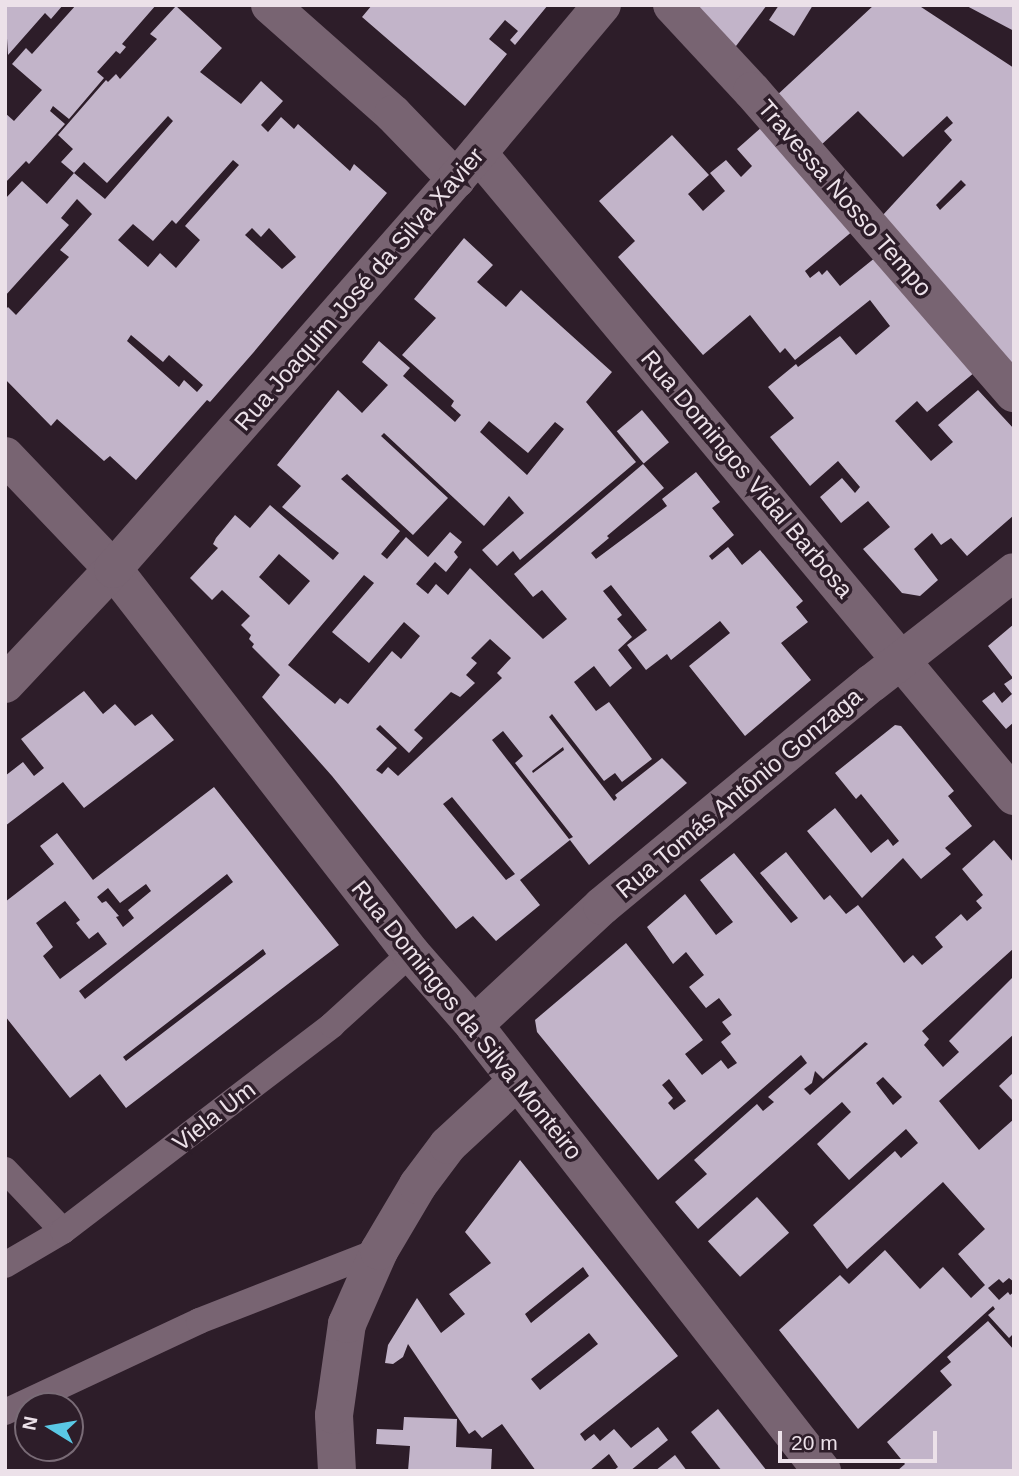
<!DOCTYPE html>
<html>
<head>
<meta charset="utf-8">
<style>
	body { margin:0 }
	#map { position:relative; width:1019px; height:1476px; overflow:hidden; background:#2d1d29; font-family:Helvetica,sans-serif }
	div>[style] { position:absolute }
	.building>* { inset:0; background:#c2b4c9; transform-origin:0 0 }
	.lane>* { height:26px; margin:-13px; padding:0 13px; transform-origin:13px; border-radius:13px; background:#786472 }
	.street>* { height:38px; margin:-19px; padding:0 19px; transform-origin:19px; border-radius:19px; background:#786472 }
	span { translate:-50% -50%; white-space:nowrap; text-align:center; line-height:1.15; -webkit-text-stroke:7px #2d1d29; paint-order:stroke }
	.street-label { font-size:24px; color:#ece1e9 }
	.frame { position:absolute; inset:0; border:7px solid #ece1e9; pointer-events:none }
	.north { position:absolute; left:14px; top:1392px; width:70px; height:70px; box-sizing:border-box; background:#2d1d29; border:2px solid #796b76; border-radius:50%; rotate:281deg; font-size:19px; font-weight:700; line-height:28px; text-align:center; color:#ece1e9 }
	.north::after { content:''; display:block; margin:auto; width:24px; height:32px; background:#5ac8e5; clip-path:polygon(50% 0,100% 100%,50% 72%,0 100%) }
	.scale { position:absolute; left:778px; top:1431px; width:159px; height:32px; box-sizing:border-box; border:4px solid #ece1e9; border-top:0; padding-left:9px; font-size:21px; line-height:24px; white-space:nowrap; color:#ece1e9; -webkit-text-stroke:5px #2d1d29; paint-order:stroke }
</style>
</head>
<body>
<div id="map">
	<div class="building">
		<div style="clip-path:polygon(5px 5px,63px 5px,51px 19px,45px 13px,8px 55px)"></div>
		<div style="clip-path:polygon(76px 5px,156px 5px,122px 44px,126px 47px,120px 54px,116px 51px,97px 72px,104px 78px,69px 119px,53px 106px,50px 111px,65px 124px,29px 164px,26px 161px,5px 183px,5px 113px,14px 121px,42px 90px,12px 64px,26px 48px,32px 54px)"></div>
		<div style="clip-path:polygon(372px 5px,548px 5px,515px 45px,510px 40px,518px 31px,505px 20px,489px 39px,507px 54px,465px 106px,362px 17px)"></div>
		<div style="clip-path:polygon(691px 5px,767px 5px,733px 50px)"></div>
		<div style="clip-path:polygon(779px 5px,813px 5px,794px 36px,769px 20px)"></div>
		<div style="clip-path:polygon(evenodd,874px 5px,918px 5px,1014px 68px,1014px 369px,882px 216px,952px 140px,944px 131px,953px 123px,947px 116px,903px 157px,858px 111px,820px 146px,775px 97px,874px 5px,961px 180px,966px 185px,940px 210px,936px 205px,961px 180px)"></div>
		<div style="clip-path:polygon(965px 5px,1014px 5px,1014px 31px)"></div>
		<div style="clip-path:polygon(evenodd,176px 6px,222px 48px,200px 72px,209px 79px,241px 104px,261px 81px,283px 101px,261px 125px,268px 132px,281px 117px,294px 129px,298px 124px,350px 171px,354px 164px,387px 193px,253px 353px,210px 402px,207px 400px,136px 480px,110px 456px,104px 461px,57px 419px,51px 426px,5px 379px,5px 310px,8px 307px,16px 315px,69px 257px,60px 250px,92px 214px,77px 199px,61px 218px,69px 225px,5px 296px,5px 199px,22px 181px,47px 204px,74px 173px,105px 199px,173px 121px,168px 116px,107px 183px,84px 162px,74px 173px,61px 162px,73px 149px,58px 135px,106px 80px,108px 82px,116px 74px,120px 79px,157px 39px,150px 34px,176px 6px,233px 160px,239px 165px,185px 226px,200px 240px,176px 268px,160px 253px,148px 267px,118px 240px,133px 224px,153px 241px,172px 220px,176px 224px,233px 160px,176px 6px,252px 228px,261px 237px,269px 228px,296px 257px,282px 269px,245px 235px,252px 228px,176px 6px,131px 335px,163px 362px,169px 355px,203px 385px,197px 392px,184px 380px,179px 387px,127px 341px,131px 335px)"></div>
		<div style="clip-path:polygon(763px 126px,854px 230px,805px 271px,810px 278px,819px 271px,822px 275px,827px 270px,840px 286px,876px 257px,975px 372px,927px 412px,917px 401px,895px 421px,931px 461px,953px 442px,938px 425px,978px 390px,1014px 429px,1014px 515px,967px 556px,951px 538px,941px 545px,932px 533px,914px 549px,938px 580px,920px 596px,902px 593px,863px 549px,890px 527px,868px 501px,841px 523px,820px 497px,842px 478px,855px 493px,860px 487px,838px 461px,810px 486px,770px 437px,794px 418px,768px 387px,796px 364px,798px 367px,840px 336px,856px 355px,890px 326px,870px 300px,795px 360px,785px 348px,780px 353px,750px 315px,703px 355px,618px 257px,635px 241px,599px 201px,672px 135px,709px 175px,688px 194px,703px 211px,725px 191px,710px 173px,726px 160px,741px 177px,752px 166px,737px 149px)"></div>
		<div style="clip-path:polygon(evenodd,464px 238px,493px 265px,477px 282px,506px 307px,521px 290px,612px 372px,586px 402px,636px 462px,520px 560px,513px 551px,497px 566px,482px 550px,524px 513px,509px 496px,484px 526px,384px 433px,381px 436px,448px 498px,413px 535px,347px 474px,341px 479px,400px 531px,381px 554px,387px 559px,406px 537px,428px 557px,450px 532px,462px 542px,454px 552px,458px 557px,446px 572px,435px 562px,416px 584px,428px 594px,436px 584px,448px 595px,470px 568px,543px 639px,567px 619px,542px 590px,533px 597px,514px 574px,643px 464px,664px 488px,607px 536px,609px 538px,591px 553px,596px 559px,667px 506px,662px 499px,696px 472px,720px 502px,712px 508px,734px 535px,709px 556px,712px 560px,728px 547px,742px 565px,760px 550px,803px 601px,796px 607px,808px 622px,781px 643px,811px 680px,745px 736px,689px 666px,730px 633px,720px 621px,671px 660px,667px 654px,646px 670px,627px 645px,647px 630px,611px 585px,603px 591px,622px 615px,617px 619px,632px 637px,618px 650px,632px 668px,610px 687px,594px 666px,574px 682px,596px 711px,609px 702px,652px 759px,622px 782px,615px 773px,604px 781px,552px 714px,549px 717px,614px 801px,617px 798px,615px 795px,662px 758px,687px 783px,589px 865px,570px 840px,520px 880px,540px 905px,496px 941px,473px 916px,456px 929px,332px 776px,262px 697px,280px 675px,252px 647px,254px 644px,249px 639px,251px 635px,241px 625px,250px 616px,222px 590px,212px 600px,190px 578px,218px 548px,213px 544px,216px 538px,235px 515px,250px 528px,270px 505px,333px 560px,339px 553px,282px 507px,301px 486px,277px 465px,338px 390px,362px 413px,388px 385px,362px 362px,379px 341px,410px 368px,403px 376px,455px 422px,461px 415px,451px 406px,454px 401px,402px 355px,436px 318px,414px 299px,464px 238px,489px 421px,528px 453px,555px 422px,564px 429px,527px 475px,480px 432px,489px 421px,464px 238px,279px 554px,310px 581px,289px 605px,259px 577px,279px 554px,464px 238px,364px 575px,374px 583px,332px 632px,369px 663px,404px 622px,420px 636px,401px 659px,392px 651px,348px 704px,340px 698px,335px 704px,288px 665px,364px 575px,464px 238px,490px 639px,511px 658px,497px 673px,502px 678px,398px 776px,388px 767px,382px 774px,376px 770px,397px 748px,376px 729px,380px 725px,409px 753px,423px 738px,414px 730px,451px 692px,460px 697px,475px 683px,466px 675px,477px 663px,471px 658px,490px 639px,464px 238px,503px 731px,523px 756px,515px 763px,573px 837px,569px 839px,492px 740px,503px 731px,464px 238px,563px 747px,564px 750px,533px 773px,532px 771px,563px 747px,464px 238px,452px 797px,515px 874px,506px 880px,443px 804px,452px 797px)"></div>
		<div style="left:642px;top:410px;width:42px;height:33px;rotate:50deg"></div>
		<div style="clip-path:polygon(1014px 624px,1014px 722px,1006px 729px,982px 701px,994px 692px,1002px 703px,1012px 694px,1004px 684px,1013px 678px,988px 646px)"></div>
		<div style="clip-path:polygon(84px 691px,103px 714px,115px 704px,135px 726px,152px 714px,174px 740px,84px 808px,63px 782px,5px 826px,5px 776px,23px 762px,34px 776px,44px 768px,21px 739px)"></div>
		<div style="clip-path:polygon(895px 725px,901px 726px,954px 791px,948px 796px,972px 826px,945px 848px,951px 854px,921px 879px,903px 858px,862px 898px,807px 831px,835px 808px,871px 853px,888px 839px,893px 846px,899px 841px,861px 794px,856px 799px,835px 773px)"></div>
		<div style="clip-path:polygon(evenodd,214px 787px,339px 945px,126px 1108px,100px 1074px,70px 1098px,5px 1016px,5px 902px,54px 864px,40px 846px,57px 833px,93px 880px,214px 787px,227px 874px,233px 882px,85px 999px,79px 991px,227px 874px,214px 787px,146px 884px,151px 891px,128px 910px,134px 918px,123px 927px,116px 917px,119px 916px,106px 901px,102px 903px,97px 897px,108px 888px,120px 903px,146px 884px,214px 787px,65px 901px,80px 920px,76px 923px,89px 939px,98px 932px,107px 944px,60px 979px,43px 956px,53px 947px,36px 923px,65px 901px,214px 787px,263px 949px,266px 954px,126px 1061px,123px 1057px,263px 949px)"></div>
		<div style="clip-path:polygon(evenodd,994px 840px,1014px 863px,1014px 948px,922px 1031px,929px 1039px,924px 1045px,943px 1067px,959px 1052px,949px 1041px,1014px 976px,1014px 1034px,939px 1101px,979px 1150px,1014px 1119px,1014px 1282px,1009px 1278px,1003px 1283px,999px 1279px,988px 1288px,999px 1300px,1008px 1292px,1010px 1295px,1014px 1292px,1014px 1333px,1009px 1338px,988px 1315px,995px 1309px,993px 1306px,858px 1429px,779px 1330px,840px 1275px,849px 1284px,885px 1250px,920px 1289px,943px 1267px,971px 1298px,985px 1285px,958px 1254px,985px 1229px,943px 1182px,847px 1269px,813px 1225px,895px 1151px,901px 1158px,918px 1143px,906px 1129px,849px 1180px,817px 1144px,851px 1112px,842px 1102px,698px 1229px,675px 1202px,707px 1174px,694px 1160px,757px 1104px,763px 1111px,774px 1102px,768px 1097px,807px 1063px,801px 1055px,658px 1180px,537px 1032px,535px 1020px,626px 943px,703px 1040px,685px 1054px,702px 1075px,721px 1060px,728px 1069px,737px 1063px,721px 1042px,731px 1034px,722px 1022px,732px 1015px,719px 998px,706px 1008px,689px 987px,704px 975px,686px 952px,673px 964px,647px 927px,685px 894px,716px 935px,733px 922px,700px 880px,734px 853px,791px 923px,798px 918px,760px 873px,786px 852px,824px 900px,830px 895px,846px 914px,858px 905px,904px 963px,913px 955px,922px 965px,943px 947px,935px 937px,961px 914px,967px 921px,982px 908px,976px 901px,983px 895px,962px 869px,994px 840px,865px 1042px,868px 1044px,810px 1095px,804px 1089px,812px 1083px,815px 1071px,823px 1079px,865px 1042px,994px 840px,883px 1077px,902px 1097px,893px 1105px,876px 1083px,883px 1077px,994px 840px,669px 1079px,686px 1101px,674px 1110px,668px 1103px,673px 1098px,662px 1085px,669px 1079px)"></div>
		<div style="clip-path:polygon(1014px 1072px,1014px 1102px,999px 1086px)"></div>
		<div style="clip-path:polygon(evenodd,520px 1160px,678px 1356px,580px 1434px,585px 1441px,594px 1434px,600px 1441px,614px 1429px,631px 1448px,658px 1427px,668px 1440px,630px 1471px,613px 1471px,618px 1467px,609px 1454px,589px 1471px,536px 1471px,502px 1424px,482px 1438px,475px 1430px,469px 1434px,408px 1344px,403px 1357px,393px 1364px,385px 1363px,388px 1345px,417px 1298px,441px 1333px,465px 1314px,449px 1294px,491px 1263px,465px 1232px,520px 1160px,583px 1267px,589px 1276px,531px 1323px,525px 1314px,583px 1267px,520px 1160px,589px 1333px,598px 1344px,540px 1390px,531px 1379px,589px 1333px)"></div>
		<div style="left:757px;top:1197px;width:48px;height:66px;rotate:48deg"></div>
		<div style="clip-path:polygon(988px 1321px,1014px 1350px,1014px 1471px,897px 1471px,905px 1464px,887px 1442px,952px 1385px,940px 1371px,951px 1362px,947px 1357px)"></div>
		<div style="clip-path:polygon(718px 1409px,745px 1443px,767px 1471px,722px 1471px,691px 1432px)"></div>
		<div style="clip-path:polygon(404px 1417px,457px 1419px,456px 1447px,492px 1449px,491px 1471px,408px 1471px,410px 1446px,376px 1444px,377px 1429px,403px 1430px)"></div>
		<div style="clip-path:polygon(675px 1455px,687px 1471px,655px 1471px)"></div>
	</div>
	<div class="lane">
		<div style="left:5px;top:1170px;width:84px;rotate:46.4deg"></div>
		<div style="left:5px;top:1265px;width:67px;rotate:-30.4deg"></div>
		<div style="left:63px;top:1231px;width:339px;rotate:-37.4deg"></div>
		<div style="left:332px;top:1025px;width:107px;rotate:-42.3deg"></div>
		<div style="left:5px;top:1412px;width:214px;rotate:-25.1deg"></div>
		<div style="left:199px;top:1321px;width:193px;rotate:-21.3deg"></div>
	</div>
	<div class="street">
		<div style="left:270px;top:5px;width:164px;rotate:41.5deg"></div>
		<div style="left:393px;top:114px;width:91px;rotate:45.9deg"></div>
		<div style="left:672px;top:5px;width:117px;rotate:47.1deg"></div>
		<div style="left:752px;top:91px;width:400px;rotate:49.1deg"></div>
		<div style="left:478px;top:153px;width:837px;rotate:50.19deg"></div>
		<div style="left:5px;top:456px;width:156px;rotate:46.3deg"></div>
		<div style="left:113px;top:569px;width:486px;rotate:52.2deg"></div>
		<div style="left:411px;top:953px;width:96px;rotate:48.8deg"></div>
		<div style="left:474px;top:1025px;width:566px;rotate:52.04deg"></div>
		<div style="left:5px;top:684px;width:158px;rotate:-46.8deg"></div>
		<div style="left:113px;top:569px;width:519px;rotate:-48.67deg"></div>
		<div style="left:456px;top:179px;width:227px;rotate:-50deg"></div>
		<div style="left:474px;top:1025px;width:175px;rotate:-42.9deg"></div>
		<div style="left:602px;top:906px;width:350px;rotate:-39.6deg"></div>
		<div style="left:872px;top:683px;width:180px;rotate:-38deg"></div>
		<div style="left:337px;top:1471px;width:56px;rotate:-93.1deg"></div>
		<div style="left:334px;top:1415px;width:92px;rotate:-81.9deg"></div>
		<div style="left:347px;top:1324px;width:80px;rotate:-66.3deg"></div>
		<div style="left:379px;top:1251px;width:77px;rotate:-59.4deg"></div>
		<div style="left:418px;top:1185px;width:50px;rotate:-53.1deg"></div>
		<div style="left:448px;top:1145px;width:94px;rotate:-42.8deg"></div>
	</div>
	<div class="street-label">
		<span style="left:845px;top:198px;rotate:49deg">Travessa Nosso Tempo</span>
		<span style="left:359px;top:289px;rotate:-49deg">Rua Joaquim José da Silva Xavier</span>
		<span style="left:747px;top:474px;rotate:50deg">Rua Domingos Vidal Barbosa</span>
		<span style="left:739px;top:793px;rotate:-40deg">Rua Tomás Antônio Gonzaga</span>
		<span style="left:467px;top:1020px;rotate:51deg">Rua Domingos da Silva Monteiro</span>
		<span style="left:214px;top:1116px;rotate:-38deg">Viela Um</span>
	</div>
	<div class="frame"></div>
	<div class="north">N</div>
	<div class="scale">20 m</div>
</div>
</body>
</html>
